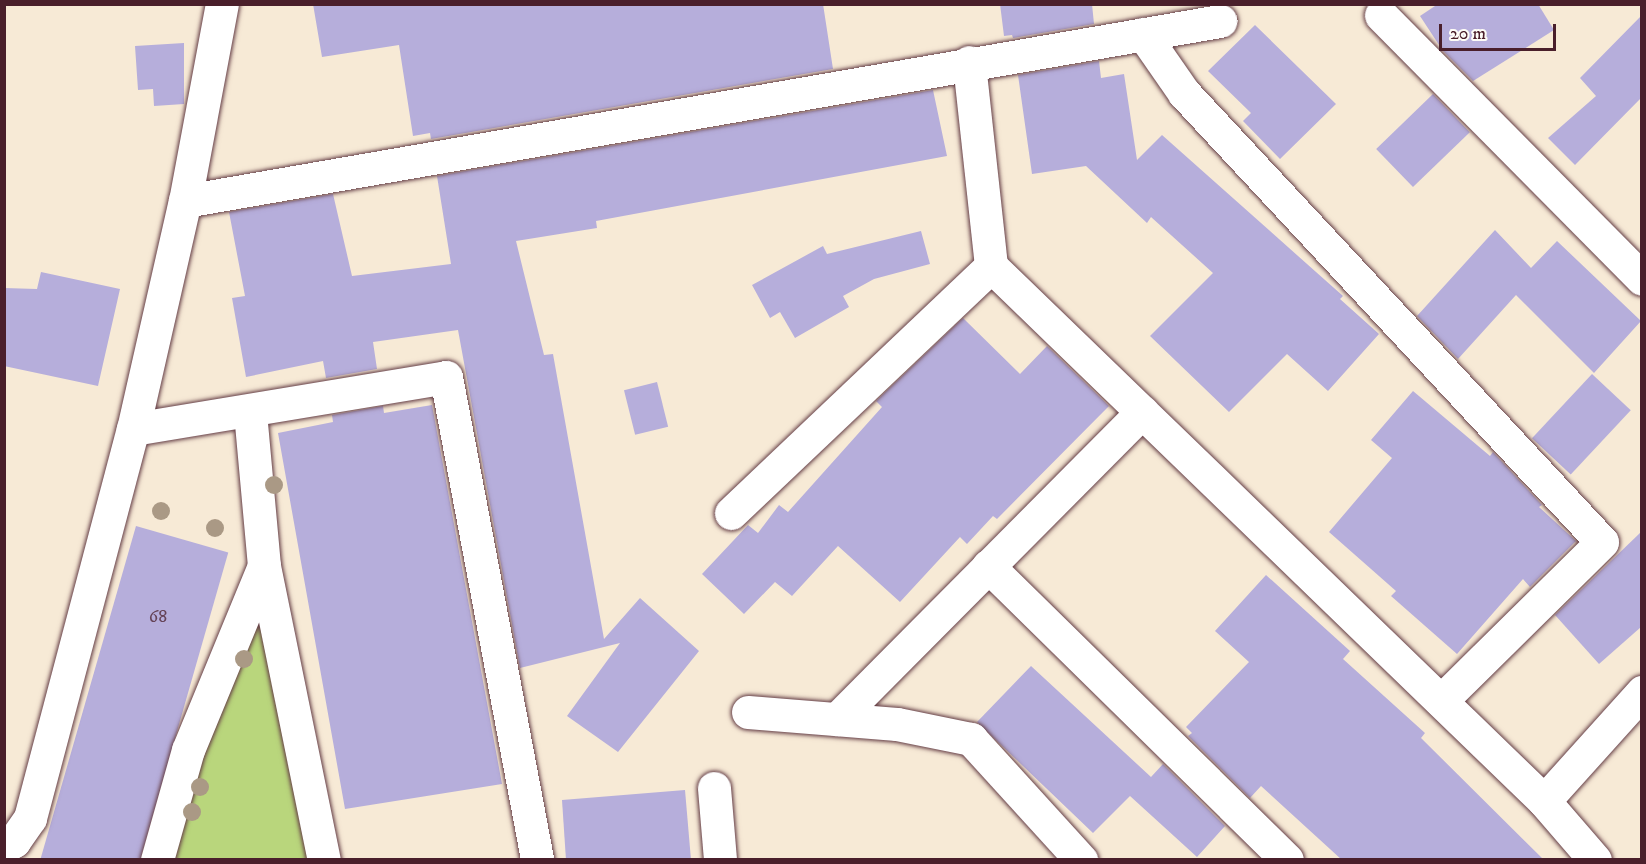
<!DOCTYPE html>
<html>
<head>
<meta charset="utf-8">
<style>
	body { margin:0 }
	#map { position:relative; width:1646px; height:864px; overflow:hidden; background:#f7ead6; font-family:"IM FELL DW Pica",serif }
	div>[style] { position:absolute }
	.green>* { inset:0; background:#b9d67c }
	.building>* { inset:0; background:#b6aedb; transform-origin:0 0 }
	.roads { filter:drop-shadow(0 0 2px #643d45) drop-shadow(0 0 2px #643d45) }
	.street>* { height:33px; margin:-16.5px; padding:0 16.5px; transform-origin:16.5px; border-radius:16.5px; background:#fff }
	.trees>* { width:18px; height:18px; margin:-9px; border-radius:50%; background:#aa9985 }
	span { translate:-50% -50%; white-space:nowrap; text-align:center; line-height:1.15; -webkit-text-stroke:6px #fdfcf7; paint-order:stroke }
	.number-label { font-size:18px; color:#654357 }
	.number-label span { -webkit-text-stroke-width:0 }
	.frame { position:absolute; inset:0; border:6px solid #4a1f2b; pointer-events:none }
	.scale { position:absolute; left:1439px; top:24px; width:117px; height:27px; box-sizing:border-box; border:3px solid #4a1f2b; border-top:0; padding-left:8px; font-size:18px; line-height:21px; white-space:nowrap; color:#4a1f2b; -webkit-text-stroke:4px #fdfcf7; paint-order:stroke }
</style>
</head>
<body>
<div id="map">
	<div class="green">
		<div style="clip-path:polygon(263px 588px,311px 859px,172px 860px,194px 774px)"></div>
	</div>
	<div class="building">
		<div style="clip-path:polygon(313px 4px,823px 4px,833px 69px,431px 139px,430px 133px,413px 136px,399px 45px,322px 57px)"></div>
		<div style="clip-path:polygon(1000px 4px,1092px 4px,1094px 24px,1013px 38px,1012px 35px,1004px 36px)"></div>
		<div style="clip-path:polygon(1438px 4px,1538px 4px,1554px 30px,1473px 81px,1443px 51px,1420px 16px)"></div>
		<div style="clip-path:polygon(1641px 16px,1641px 98px,1575px 165px,1548px 138px,1596px 96px,1580px 78px)"></div>
		<div style="clip-path:polygon(1255px 25px,1336px 104px,1280px 159px,1243px 121px,1251px 113px,1208px 71px)"></div>
		<div style="clip-path:polygon(184px 43px,184px 104px,154px 106px,153px 89px,138px 90px,135px 46px)"></div>
		<div style="clip-path:polygon(1099px 61px,1101px 78px,1124px 74px,1137px 160px,1162px 135px,1343px 296px,1340px 299px,1379px 334px,1328px 391px,1287px 354px,1229px 412px,1150px 336px,1213px 273px,1151px 217px,1147px 223px,1086px 166px,1032px 174px,1018px 75px)"></div>
		<div style="clip-path:polygon(933px 90px,947px 156px,596px 221px,597px 228px,516px 241px,544px 355px,553px 354px,604px 639px,640px 598px,699px 651px,618px 752px,567px 716px,620px 643px,520px 668px,458px 330px,373px 342px,377px 369px,326px 378px,323px 361px,246px 377px,232px 298px,245px 296px,229px 212px,333px 194px,352px 276px,451px 264px,437px 176px)"></div>
		<div style="left:1433px;top:94px;width:53px;height:79px;rotate:46deg"></div>
		<div style="clip-path:polygon(1495px 230px,1531px 268px,1557px 241px,1641px 321px,1594px 373px,1516px 295px,1458px 359px,1417px 316px)"></div>
		<div style="clip-path:polygon(921px 231px,930px 264px,874px 279px,843px 296px,849px 307px,795px 338px,780px 312px,770px 318px,752px 285px,823px 246px,827px 254px)"></div>
		<div style="clip-path:polygon(41px 272px,120px 289px,98px 386px,4px 366px,4px 288px,37px 289px)"></div>
		<div style="clip-path:polygon(963px 318px,1020px 374px,1047px 346px,1109px 406px,997px 519px,993px 516px,967px 544px,960px 537px,900px 602px,838px 546px,792px 596px,775px 582px,744px 614px,702px 574px,748px 525px,758px 533px,779px 505px,788px 512px,882px 407px,876px 401px)"></div>
		<div style="left:1592px;top:374px;width:53px;height:88px;rotate:43deg"></div>
		<div style="left:657px;top:382px;width:46px;height:34px;rotate:76deg"></div>
		<div style="clip-path:polygon(1413px 391px,1490px 456px,1493px 452px,1542px 505px,1539px 507px,1576px 541px,1530px 587px,1523px 579px,1457px 654px,1391px 596px,1396px 591px,1329px 532px,1392px 458px,1371px 440px)"></div>
		<div style="clip-path:polygon(432px 405px,502px 784px,345px 809px,278px 433px,333px 422px,332px 415px,383px 406px,384px 413px)"></div>
		<div style="left:136px;top:526px;width:96px;height:348px;rotate:16deg"></div>
		<div style="clip-path:polygon(1641px 532px,1641px 627px,1599px 664px,1555px 615px)"></div>
		<div style="clip-path:polygon(1266px 575px,1350px 651px,1343px 659px,1425px 733px,1421px 738px,1544px 860px,1342px 860px,1261px 786px,1250px 798px,1188px 736px,1192px 733px,1186px 727px,1249px 662px,1215px 631px)"></div>
		<div style="clip-path:polygon(1031px 666px,1151px 777px,1163px 764px,1225px 826px,1197px 857px,1130px 796px,1093px 833px,977px 722px)"></div>
		<div style="clip-path:polygon(685px 790px,691px 860px,566px 860px,562px 800px)"></div>
	</div>
	<div class="roads">
		<div class="street">
			<div style="left:1381px;top:15px;width:371px;rotate:45.3deg"></div>
			<div style="left:1143px;top:34px;width:72px;rotate:55.2deg"></div>
			<div style="left:1184px;top:93px;width:613px;rotate:47.05deg"></div>
			<div style="left:1602px;top:542px;width:226px;rotate:135.4deg"></div>
			<div style="left:185px;top:201px;width:1051px;rotate:-9.87deg"></div>
			<div style="left:991px;top:266px;width:769px;rotate:44.05deg"></div>
			<div style="left:1544px;top:801px;width:78px;rotate:49.2deg"></div>
			<div style="left:133px;top:429px;width:317px;rotate:-9.4deg"></div>
			<div style="left:446px;top:377px;width:491px;rotate:79.3deg"></div>
			<div style="left:731px;top:513px;width:359px;rotate:-43.5deg"></div>
			<div style="left:991px;top:266px;width:205px;rotate:-96.2deg"></div>
			<div style="left:264px;top:566px;width:300px;rotate:78.5deg"></div>
			<div style="left:988px;top:566px;width:419px;rotate:44.5deg"></div>
			<div style="left:748px;top:712px;width:149px;rotate:4.6deg"></div>
			<div style="left:897px;top:724px;width:76px;rotate:11.5deg"></div>
			<div style="left:971px;top:739px;width:164px;rotate:47.7deg"></div>
			<div style="left:837px;top:719px;width:433px;rotate:-45.2deg"></div>
			<div style="left:714px;top:788px;width:72px;rotate:85.2deg"></div>
			<div style="left:1544px;top:801px;width:147px;rotate:-48deg"></div>
			<div style="left:4px;top:847px;width:12px;rotate:-31deg"></div>
			<div style="left:14px;top:841px;width:28px;rotate:-55deg"></div>
			<div style="left:30px;top:818px;width:402px;rotate:-75.2deg"></div>
			<div style="left:133px;top:429px;width:234px;rotate:-77.2deg"></div>
			<div style="left:185px;top:201px;width:200px;rotate:-79.4deg"></div>
			<div style="left:157px;top:860px;width:114px;rotate:-74.3deg"></div>
			<div style="left:188px;top:750px;width:199px;rotate:-67.6deg"></div>
			<div style="left:264px;top:566px;width:155px;rotate:-95.2deg"></div>
		</div>
	</div>
	<div class="trees">
		<div style="left:274px;top:485px"></div>
		<div style="left:161px;top:511px"></div>
		<div style="left:215px;top:528px"></div>
		<div style="left:244px;top:659px"></div>
		<div style="left:200px;top:787px"></div>
		<div style="left:192px;top:812px"></div>
	</div>
	<div class="number-label">
		<span style="left:158px;top:617px">68</span>
	</div>
	<div class="frame"></div>
	<div class="scale">20 m</div>
</div>
</body>
</html>
